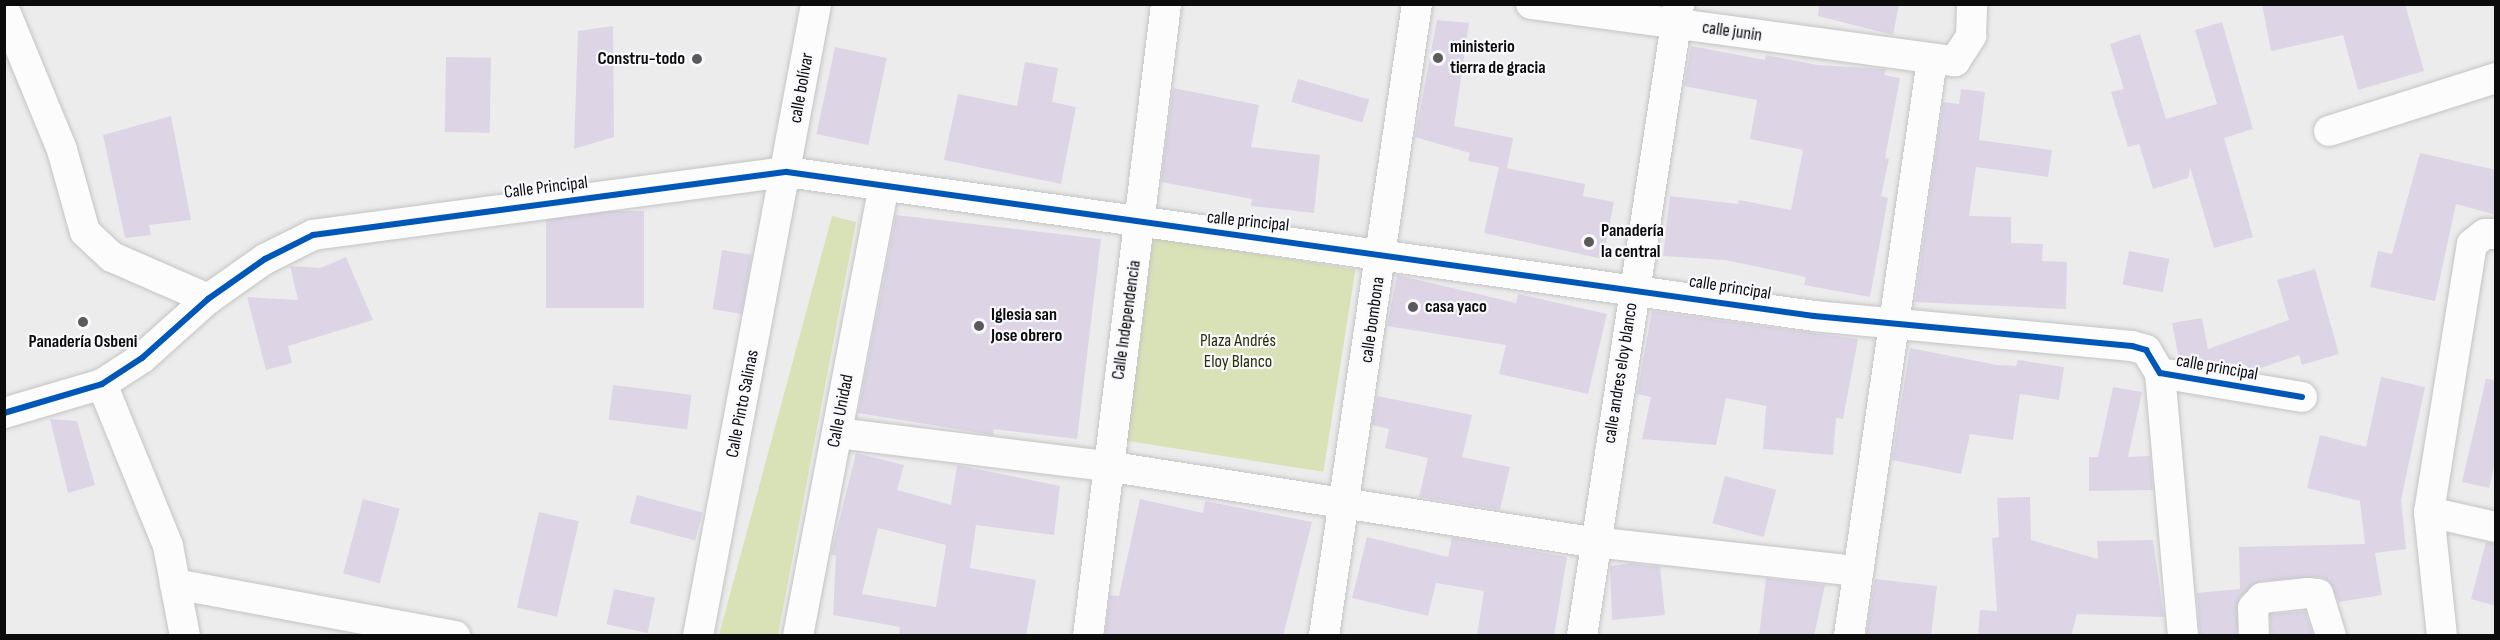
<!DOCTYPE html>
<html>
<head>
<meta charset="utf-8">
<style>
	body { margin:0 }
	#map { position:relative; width:2500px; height:640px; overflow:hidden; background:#ececed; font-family:"Sofia Sans Condensed",sans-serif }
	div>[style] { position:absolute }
	.green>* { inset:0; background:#d9e2b6; transform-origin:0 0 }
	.building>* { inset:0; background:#ddd5e6; transform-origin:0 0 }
	.roads { filter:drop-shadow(0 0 2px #c4c4c5) drop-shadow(0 0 2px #c4c4c5) }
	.minor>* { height:30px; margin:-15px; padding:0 15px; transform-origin:15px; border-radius:15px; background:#fcfcfc }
	.cycleway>* { height:6px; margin:-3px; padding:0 3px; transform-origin:3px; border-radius:3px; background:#0057b8 }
	.dots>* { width:16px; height:16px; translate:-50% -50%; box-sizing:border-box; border:3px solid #f9f8fc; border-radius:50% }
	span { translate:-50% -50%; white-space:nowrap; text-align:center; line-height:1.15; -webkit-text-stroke:4.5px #f9f8fc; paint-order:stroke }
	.street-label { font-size:18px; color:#0c0c0d }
	.poi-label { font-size:18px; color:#0c0c0d; font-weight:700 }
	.left { translate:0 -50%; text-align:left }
	.right { translate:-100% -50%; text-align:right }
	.park-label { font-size:18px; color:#2a3109 }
	.frame { position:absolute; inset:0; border:6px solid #0c0c0d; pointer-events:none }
</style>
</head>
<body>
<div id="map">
	<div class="green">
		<div style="clip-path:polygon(832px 216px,856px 222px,778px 635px,719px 635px)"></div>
		<div style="left:1151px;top:237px;width:207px;height:205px;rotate:9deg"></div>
	</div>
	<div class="building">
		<div style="clip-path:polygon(1819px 4px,1899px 4px,1893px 35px,1818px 16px)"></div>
		<div style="clip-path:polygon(2262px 4px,2405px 4px,2424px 71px,2358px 90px,2343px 35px,2271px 51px)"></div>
		<div style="clip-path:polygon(1437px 20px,1469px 23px,1454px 126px,1513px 138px,1507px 168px,1585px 184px,1583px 196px,1614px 202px,1603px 259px,1484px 233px,1499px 167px,1468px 161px,1470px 153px,1415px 137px)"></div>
		<div style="clip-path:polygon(2222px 22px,2253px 129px,2224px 138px,2253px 237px,2214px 248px,2190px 167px,2188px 178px,2153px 189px,2139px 144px,2128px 147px,2111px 92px,2124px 89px,2110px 44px,2140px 34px,2166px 119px,2217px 104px,2195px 30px)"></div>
		<div style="clip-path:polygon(613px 26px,614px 137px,574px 149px,578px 31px)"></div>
		<div style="clip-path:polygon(1691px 46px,1765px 60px,1766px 55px,1817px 65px,1886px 69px,1884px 75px,1900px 78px,1885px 158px,1889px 159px,1881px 196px,1888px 198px,1870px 297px,1804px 285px,1806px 277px,1725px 260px,1663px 256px,1670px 196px,1738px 204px,1739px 200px,1791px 210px,1803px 150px,1750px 139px,1757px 100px,1684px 86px)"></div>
		<div style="left:835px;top:47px;width:53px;height:89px;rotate:12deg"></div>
		<div style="left:446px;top:57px;width:45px;height:75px;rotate:1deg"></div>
		<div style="clip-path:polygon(1025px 62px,1058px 68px,1052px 102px,1076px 107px,1061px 184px,944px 160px,958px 94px,1017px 106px)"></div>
		<div style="left:1298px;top:79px;width:74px;height:24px;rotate:16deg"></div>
		<div style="clip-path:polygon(1173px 88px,1259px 105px,1251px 147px,1320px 155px,1314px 213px,1251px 206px,1252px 199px,1161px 182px)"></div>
		<div style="clip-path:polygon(1961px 89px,1985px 92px,1979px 140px,2052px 150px,2048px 177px,1976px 167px,1969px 216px,2011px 217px,2011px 243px,2043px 244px,2042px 261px,2067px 262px,2066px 309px,1915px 302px,1943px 102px,1959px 104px)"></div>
		<div style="clip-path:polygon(171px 116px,191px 220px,149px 225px,151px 235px,125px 238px,103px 135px)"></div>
		<div style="clip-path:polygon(2420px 153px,2496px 170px,2496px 215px,2456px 204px,2435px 301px,2370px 287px,2378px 251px,2392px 254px)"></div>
		<div style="left:644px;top:211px;width:97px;height:98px;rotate:90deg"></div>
		<div style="clip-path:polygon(896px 215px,1101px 239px,1077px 439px,994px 429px,993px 435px,858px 413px)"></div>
		<div style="left:722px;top:250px;width:30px;height:60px;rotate:9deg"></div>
		<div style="left:2129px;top:251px;width:41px;height:34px;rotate:11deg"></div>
		<div style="clip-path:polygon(346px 257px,373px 320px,288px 346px,292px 363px,266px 370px,247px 297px,298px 300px,290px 266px,321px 268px)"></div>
		<div style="clip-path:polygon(2315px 269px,2339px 354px,2302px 365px,2299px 355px,2252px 371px,2246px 365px,2179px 359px,2172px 323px,2202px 318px,2208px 349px,2289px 320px,2277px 280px)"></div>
		<div style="clip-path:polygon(1397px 275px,1516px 303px,1518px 294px,1607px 314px,1588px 394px,1499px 374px,1506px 345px,1387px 326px)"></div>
		<div style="clip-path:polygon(1652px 311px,1858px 339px,1843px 419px,1836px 418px,1833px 455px,1763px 449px,1766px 406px,1726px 398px,1716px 445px,1642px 439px,1651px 397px,1637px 394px)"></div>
		<div style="clip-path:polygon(1910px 348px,1997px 365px,2016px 366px,2018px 360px,2064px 367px,2059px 400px,2020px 394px,2013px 440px,1970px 434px,1961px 474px,1892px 460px)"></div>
		<div style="clip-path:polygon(2381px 377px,2425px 387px,2401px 500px,2406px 549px,2375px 553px,2382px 595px,2339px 602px,2329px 581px,2320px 577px,2260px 581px,2240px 597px,2237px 636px,2200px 636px,2197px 593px,2240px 589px,2239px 547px,2365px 544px,2360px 501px,2307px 488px,2320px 435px,2366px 447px)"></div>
		<div style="clip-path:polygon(2486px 379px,2496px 380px,2496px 459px,2489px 488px,2462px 482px)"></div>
		<div style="left:613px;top:385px;width:79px;height:35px;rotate:7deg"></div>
		<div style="clip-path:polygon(2113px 387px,2142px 392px,2128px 457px,2150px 456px,2153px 490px,2089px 491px,2089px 457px,2098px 457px)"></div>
		<div style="clip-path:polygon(1377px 396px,1472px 415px,1462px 457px,1510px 467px,1500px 510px,1419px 497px,1428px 458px,1385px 448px,1389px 429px,1372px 425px)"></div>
		<div style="clip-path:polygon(50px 419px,77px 421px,95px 485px,68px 493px)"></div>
		<div style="clip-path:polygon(evenodd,856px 453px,904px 465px,897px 490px,951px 505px,957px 465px,1060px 486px,1054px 535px,976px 525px,970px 568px,1036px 580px,1026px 636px,899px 636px,900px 627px,833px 615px,836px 556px,831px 554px,856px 453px,878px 528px,946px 545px,936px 607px,862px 594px,878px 528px)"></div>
		<div style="left:1725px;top:476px;width:53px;height:49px;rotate:15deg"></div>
		<div style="left:637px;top:495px;width:68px;height:29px;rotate:15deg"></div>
		<div style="clip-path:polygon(2030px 497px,2031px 540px,2098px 559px,2097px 541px,2153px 540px,2164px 617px,2077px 614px,2071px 636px,1978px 636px,1980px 610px,1997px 611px,1992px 538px,1999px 537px,1997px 498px)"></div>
		<div style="left:363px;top:499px;width:38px;height:77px;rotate:15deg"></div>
		<div style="clip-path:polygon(1140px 499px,1203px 513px,1205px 501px,1312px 522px,1283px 636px,1105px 636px,1110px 595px,1119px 596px)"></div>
		<div style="left:539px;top:512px;width:41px;height:98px;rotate:13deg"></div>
		<div style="clip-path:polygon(1367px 537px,1448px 557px,1452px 537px,1567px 557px,1554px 636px,1477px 636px,1484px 591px,1436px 583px,1428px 616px,1352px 598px)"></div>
		<div style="clip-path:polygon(2486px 542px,2496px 544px,2496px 606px,2471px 599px)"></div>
		<div style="clip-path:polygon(1631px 563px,1660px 567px,1665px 615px,1612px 620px,1610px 566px)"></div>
		<div style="clip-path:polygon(1766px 578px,1825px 585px,1814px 636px,1759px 636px)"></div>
		<div style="clip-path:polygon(1875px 579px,1937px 586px,1931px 636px,1866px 636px)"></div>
		<div style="left:614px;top:589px;width:42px;height:36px;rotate:12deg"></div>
		<div style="clip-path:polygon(2305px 611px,2313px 636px,2271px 636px,2270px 614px)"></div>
	</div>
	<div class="roads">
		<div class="minor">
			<div style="left:1531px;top:4px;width:428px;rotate:7.7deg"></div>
			<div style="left:1955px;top:61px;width:30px;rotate:-57deg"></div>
			<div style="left:1971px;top:36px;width:32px;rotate:-88deg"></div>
			<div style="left:4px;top:9px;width:152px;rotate:67.6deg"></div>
			<div style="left:62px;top:150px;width:85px;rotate:74.3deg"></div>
			<div style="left:85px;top:232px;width:37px;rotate:43deg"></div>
			<div style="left:112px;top:257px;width:105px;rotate:23.6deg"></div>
			<div style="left:2329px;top:131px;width:175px;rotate:-17.6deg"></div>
			<div style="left:2160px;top:373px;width:264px;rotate:85deg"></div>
			<div style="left:102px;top:384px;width:175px;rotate:67.8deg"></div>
			<div style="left:168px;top:546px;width:92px;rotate:79.3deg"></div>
			<div style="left:4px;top:413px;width:102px;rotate:-16.5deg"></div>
			<div style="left:102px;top:384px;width:48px;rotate:-33deg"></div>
			<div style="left:142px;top:358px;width:89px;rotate:-41.8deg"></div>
			<div style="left:208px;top:299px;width:70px;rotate:-35.1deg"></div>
			<div style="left:265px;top:259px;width:54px;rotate:-26.6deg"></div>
			<div style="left:313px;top:235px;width:478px;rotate:-7.6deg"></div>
			<div style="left:787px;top:172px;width:1037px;rotate:7.98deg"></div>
			<div style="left:1814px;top:316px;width:319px;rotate:5.4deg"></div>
			<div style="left:2132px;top:346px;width:15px;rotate:16deg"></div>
			<div style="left:2146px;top:350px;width:27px;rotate:59deg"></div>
			<div style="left:2160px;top:373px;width:144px;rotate:9.6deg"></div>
			<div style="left:837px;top:433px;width:271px;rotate:7deg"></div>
			<div style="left:1106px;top:466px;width:494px;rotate:8.9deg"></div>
			<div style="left:1594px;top:542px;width:266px;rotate:6.3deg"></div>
			<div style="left:2429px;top:512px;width:69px;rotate:12.6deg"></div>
			<div style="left:175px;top:584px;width:285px;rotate:10.5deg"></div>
			<div style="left:698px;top:636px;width:643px;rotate:-79.42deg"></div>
			<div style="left:798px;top:636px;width:457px;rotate:-79.2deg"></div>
			<div style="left:1088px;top:636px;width:637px;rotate:-82.96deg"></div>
			<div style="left:1324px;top:636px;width:639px;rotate:-81.63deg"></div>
			<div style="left:1582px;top:636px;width:639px;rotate:-81.27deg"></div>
			<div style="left:1849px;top:636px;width:582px;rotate:-81.8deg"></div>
			<div style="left:2254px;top:636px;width:28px;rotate:-92deg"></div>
			<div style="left:2253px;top:608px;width:13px;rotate:-48deg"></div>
			<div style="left:2262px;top:598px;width:46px;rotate:-6.2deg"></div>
			<div style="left:2308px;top:593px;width:10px;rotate:6deg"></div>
			<div style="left:2318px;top:594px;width:44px;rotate:72.8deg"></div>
			<div style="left:2442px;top:636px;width:125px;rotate:-96deg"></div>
			<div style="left:2429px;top:512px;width:271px;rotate:-80.9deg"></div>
			<div style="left:2472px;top:244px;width:16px;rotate:-38deg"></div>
			<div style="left:2485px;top:234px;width:11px"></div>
		</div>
	</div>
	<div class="cycleway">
		<div style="left:4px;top:413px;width:102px;rotate:-16.5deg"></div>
		<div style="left:102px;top:384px;width:48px;rotate:-33deg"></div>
		<div style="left:142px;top:358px;width:89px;rotate:-41.8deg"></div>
		<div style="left:208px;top:299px;width:70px;rotate:-35.1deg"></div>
		<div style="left:265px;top:259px;width:54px;rotate:-26.6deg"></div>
		<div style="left:313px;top:235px;width:478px;rotate:-7.6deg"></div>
		<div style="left:787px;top:172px;width:1037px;rotate:7.98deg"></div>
		<div style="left:1814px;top:316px;width:319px;rotate:5.4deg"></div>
		<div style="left:2132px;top:346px;width:15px;rotate:16deg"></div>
		<div style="left:2146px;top:350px;width:27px;rotate:59deg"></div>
		<div style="left:2160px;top:373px;width:144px;rotate:9.6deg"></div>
	</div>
	<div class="dots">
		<div style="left:1438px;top:58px;background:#5a5a5b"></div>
		<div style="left:697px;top:59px;background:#5a5a5b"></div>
		<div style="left:1589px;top:242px;background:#5a5a5b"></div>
		<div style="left:1413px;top:307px;background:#5a5a5b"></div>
		<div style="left:83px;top:322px;background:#5a5a5b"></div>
		<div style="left:979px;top:326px;background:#5a5a5b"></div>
	</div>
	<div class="street-label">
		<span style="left:1732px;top:32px;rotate:8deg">calle junin</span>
		<span style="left:802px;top:88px;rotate:-80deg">calle bolívar</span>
		<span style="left:546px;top:188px;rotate:-7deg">Calle Principal</span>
		<span style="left:1248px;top:222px;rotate:6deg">calle principal</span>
		<span style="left:1730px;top:288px;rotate:9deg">calle principal</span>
		<span style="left:1127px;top:320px;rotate:-82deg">Calle Independencia</span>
		<span style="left:1373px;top:320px;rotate:-82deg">calle bombona</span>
		<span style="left:2217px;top:368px;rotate:10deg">calle principal</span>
		<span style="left:1621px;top:373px;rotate:-81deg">calle andres eloy blanco</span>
		<span style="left:743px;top:404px;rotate:-79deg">Calle Pinto Salinas</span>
		<span style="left:841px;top:411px;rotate:-79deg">Calle Unidad</span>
	</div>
	<div class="poi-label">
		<span class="left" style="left:1450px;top:58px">ministerio<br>tierra de gracia</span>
		<span class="right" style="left:685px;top:59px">Constru-todo</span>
		<span class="left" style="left:1601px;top:242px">Panadería<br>la central</span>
		<span class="left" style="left:1425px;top:307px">casa yaco</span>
		<span class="left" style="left:991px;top:326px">Iglesia san<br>Jose obrero</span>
		<span style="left:83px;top:342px">Panadería Osbeni</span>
	</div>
	<div class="park-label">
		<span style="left:1238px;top:352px">Plaza Andrés<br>Eloy Blanco</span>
	</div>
	<div class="frame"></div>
</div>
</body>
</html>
